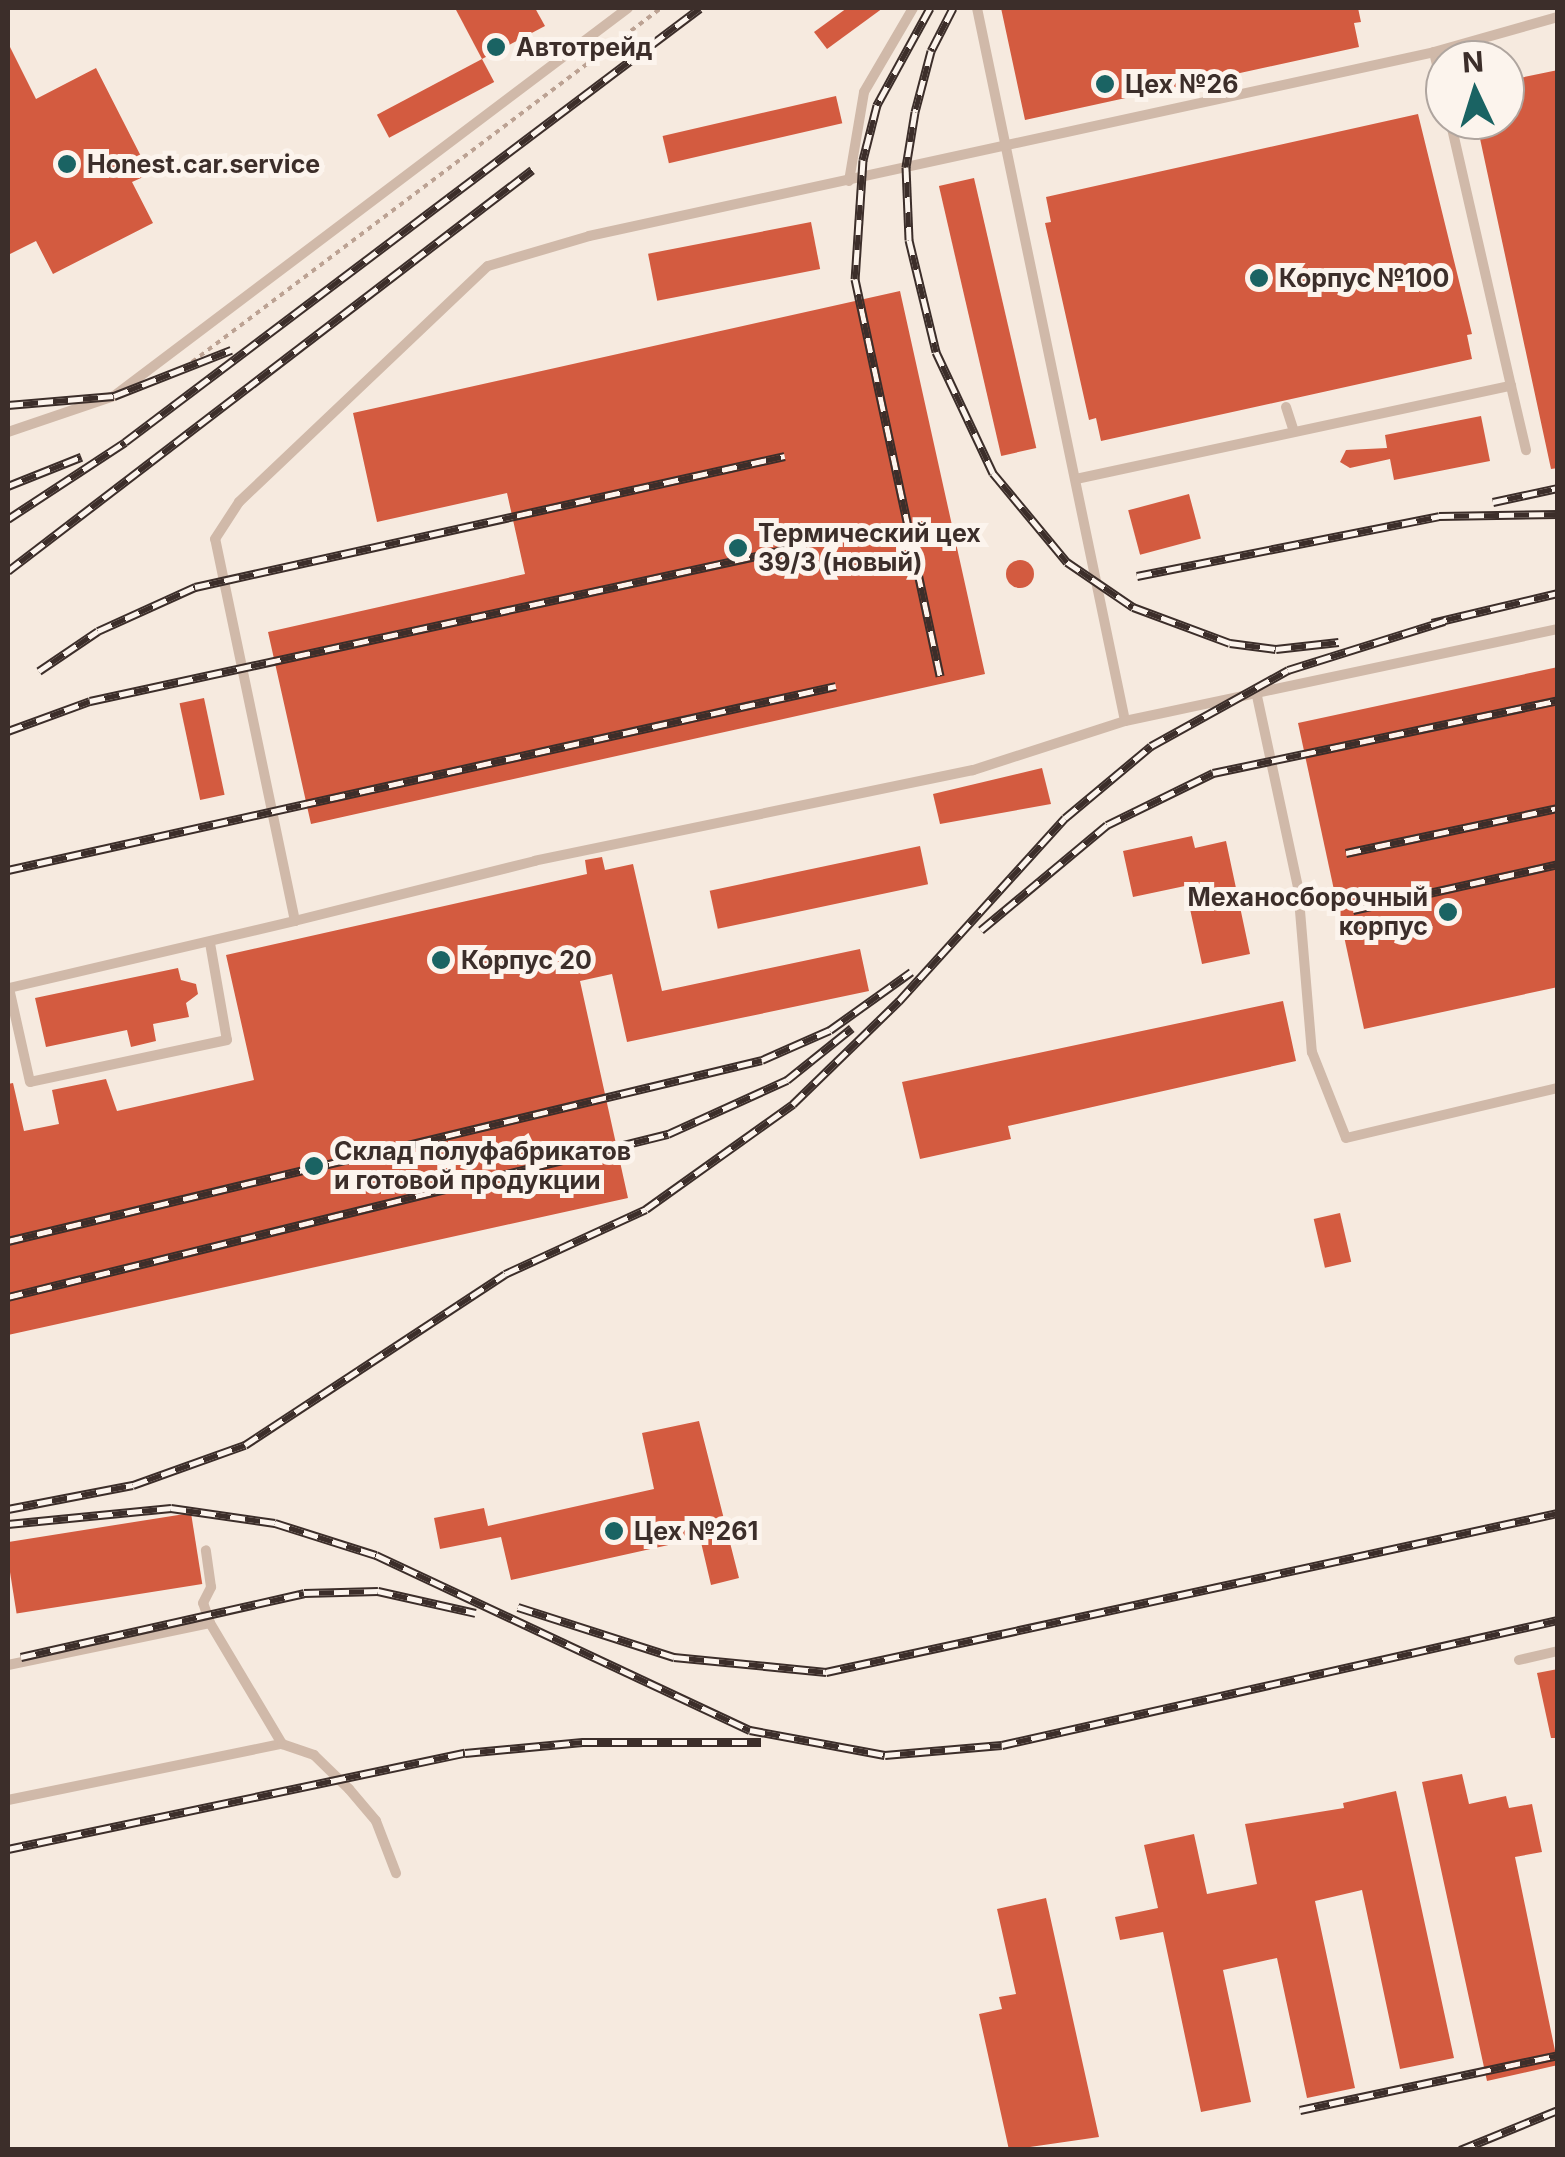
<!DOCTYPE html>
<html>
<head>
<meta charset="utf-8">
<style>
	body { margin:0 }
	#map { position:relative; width:1565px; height:2157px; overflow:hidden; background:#f6eadf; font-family:Inter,sans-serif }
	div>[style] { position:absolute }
	.building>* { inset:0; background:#d35b40; transform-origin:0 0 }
	.round { border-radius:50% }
	.path>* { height:4px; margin-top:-2px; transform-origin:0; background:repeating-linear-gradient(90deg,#bca293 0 5px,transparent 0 10px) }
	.service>* { height:10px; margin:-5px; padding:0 5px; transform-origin:5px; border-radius:5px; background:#d0b9a9 }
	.rail>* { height:9px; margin-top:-4.5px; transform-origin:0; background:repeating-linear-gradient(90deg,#fcf4ed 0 15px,#3c2e2a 0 30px); box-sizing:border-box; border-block:2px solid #3c2e2a }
	.dots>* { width:28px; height:28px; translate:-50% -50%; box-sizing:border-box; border:5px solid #fcf4ed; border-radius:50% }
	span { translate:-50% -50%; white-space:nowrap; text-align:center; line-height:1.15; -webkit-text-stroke:10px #fcf4ed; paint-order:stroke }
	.poi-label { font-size:25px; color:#3c2e2a; font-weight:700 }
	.left { translate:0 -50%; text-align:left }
	.right { translate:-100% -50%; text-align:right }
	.frame { position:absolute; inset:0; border:10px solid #3c2e2a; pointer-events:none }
	.north { position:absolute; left:1425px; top:40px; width:100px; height:100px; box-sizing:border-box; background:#fcf4ed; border:2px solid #afa59f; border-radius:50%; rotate:356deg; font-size:28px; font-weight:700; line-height:40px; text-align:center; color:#3c2e2a }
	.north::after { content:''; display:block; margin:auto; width:35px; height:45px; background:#1a6363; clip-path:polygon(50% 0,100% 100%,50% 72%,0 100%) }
</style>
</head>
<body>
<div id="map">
	<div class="building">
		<div style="clip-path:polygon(455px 8px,535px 8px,545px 26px,482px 59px)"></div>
		<div style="clip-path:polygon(847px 8px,883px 8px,827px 49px,814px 32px)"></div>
		<div style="clip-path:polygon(1001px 8px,1358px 8px,1361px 22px,1354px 23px,1359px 47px,1025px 120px)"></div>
		<div style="clip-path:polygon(8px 43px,36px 99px,96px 68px,150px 174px,132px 182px,153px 223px,53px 274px,36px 241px,8px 255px)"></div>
		<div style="left:482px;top:59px;width:26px;height:119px;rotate:62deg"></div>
		<div style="clip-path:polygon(1558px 70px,1558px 468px,1551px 469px,1476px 120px,1505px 120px,1505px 81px)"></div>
		<div style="left:836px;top:96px;width:28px;height:178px;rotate:77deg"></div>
		<div style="clip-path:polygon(1418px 114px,1472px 334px,1467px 335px,1472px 359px,1101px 441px,1096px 418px,1089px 420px,1045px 223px,1051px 222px,1046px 197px)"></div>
		<div style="left:974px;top:178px;width:277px;height:36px;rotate:77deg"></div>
		<div style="left:811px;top:222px;width:48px;height:166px;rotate:79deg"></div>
		<div style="clip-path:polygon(900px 291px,985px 674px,311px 824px,268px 632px,525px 574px,507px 493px,377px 522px,353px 413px)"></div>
		<div style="clip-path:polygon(1481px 416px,1490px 461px,1394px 480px,1390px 459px,1350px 468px,1340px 462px,1346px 450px,1387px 448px,1385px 435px)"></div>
		<div style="left:1189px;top:494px;width:46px;height:63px;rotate:75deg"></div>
		<div class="round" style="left:1006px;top:560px;width:28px;height:28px"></div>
		<div style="clip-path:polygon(1558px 667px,1558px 987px,1364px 1029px,1298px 723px)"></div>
		<div style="left:204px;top:698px;width:99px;height:25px;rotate:78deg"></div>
		<div style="clip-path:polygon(1042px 768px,1051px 804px,940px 824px,933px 794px)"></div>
		<div style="clip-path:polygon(1192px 836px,1195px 848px,1226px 841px,1250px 954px,1202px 964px,1185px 886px,1133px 897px,1123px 851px)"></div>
		<div style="left:920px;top:846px;width:39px;height:215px;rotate:78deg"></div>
		<div style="clip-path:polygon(602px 857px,605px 870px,633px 864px,662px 991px,860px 949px,869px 991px,627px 1042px,612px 974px,580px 981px,628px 1198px,8px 1335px,8px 1084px,13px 1083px,24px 1131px,59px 1124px,52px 1090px,106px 1079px,117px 1111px,254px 1080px,226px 955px,587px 874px,585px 860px)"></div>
		<div style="clip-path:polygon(178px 968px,181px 980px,196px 984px,198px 994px,186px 1003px,189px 1017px,153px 1024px,156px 1041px,131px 1047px,127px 1030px,46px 1047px,35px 998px)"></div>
		<div style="clip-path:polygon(1283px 1001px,1296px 1061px,1008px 1126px,1011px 1139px,920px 1159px,902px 1082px)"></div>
		<div style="left:1340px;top:1213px;width:50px;height:27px;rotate:77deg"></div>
		<div style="clip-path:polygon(699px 1421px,739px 1578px,711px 1585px,700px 1538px,511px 1580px,501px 1537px,440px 1549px,434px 1518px,484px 1508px,488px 1526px,654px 1489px,642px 1433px)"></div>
		<div style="left:191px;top:1513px;width:72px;height:188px;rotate:81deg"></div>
		<div style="clip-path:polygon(1558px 1669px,1558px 1738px,1551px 1738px,1537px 1673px)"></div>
		<div style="clip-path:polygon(1462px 1774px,1469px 1804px,1506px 1796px,1509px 1808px,1532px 1804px,1542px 1852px,1515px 1857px,1558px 2065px,1487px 2081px,1422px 1782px)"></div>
		<div style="clip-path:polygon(1396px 1791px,1454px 2058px,1400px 2069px,1362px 1890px,1315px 1901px,1355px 2088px,1307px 2098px,1277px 1958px,1223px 1970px,1251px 2102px,1201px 2112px,1163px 1932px,1120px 1940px,1115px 1917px,1158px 1908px,1144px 1845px,1194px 1834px,1207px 1894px,1257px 1884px,1245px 1824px,1344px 1808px,1343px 1803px)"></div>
		<div style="clip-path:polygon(1046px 1898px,1099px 2137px,1009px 2150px,979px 2014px,1002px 2009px,999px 1997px,1016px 1994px,997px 1909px)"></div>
	</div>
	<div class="path">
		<div style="left:184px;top:368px;width:598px;rotate:-37.04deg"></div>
	</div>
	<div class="service">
		<div style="left:977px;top:8px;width:728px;rotate:78.27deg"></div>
		<div style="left:1125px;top:721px;width:443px;rotate:-12deg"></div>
		<div style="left:1434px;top:52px;width:48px;rotate:76.8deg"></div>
		<div style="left:849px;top:181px;width:90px;rotate:-80.4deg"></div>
		<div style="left:864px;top:92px;width:97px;rotate:-59.7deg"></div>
		<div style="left:1511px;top:386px;width:66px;rotate:76.8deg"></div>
		<div style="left:1286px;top:407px;width:26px;rotate:72deg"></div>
		<div style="left:8px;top:432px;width:112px;rotate:-18.8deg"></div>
		<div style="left:114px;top:396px;width:644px;rotate:-37.05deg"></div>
		<div style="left:1076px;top:479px;width:445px;rotate:-12.1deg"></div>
		<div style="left:1511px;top:386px;width:273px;rotate:-102.9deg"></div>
		<div style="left:1257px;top:696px;width:195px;rotate:77.9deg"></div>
		<div style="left:1298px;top:887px;width:166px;rotate:85.2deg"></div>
		<div style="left:1312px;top:1052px;width:92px;rotate:68.4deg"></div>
		<div style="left:1346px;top:1138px;width:218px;rotate:-13.3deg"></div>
		<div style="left:1125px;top:721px;width:160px;rotate:162.1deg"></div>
		<div style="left:973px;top:770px;width:447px;rotate:168.3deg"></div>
		<div style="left:535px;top:861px;width:247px;rotate:166deg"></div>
		<div style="left:295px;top:921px;width:390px;rotate:-101.8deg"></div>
		<div style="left:215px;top:539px;width:44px;rotate:-57deg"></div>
		<div style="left:239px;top:502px;width:343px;rotate:-43.5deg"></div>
		<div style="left:488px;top:266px;width:105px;rotate:-16.5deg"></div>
		<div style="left:589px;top:236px;width:865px;rotate:-12.28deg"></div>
		<div style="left:1434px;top:52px;width:129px;rotate:-15.8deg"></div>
		<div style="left:210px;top:943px;width:98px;rotate:80.1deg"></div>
		<div style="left:227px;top:1040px;width:201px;rotate:168deg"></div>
		<div style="left:30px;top:1082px;width:96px;rotate:-102.6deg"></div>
		<div style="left:9px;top:988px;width:294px;rotate:-13.2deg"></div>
		<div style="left:210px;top:1623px;width:141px;rotate:59.2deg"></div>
		<div style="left:1519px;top:1660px;width:40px;rotate:-13deg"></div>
		<div style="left:8px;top:1665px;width:206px;rotate:-11.7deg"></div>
		<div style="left:210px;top:1623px;width:21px;rotate:-109deg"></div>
		<div style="left:203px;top:1603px;width:18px;rotate:-63deg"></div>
		<div style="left:211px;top:1587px;width:37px;rotate:-98deg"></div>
		<div style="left:8px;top:1800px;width:280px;rotate:-11.6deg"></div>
		<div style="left:282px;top:1744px;width:34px;rotate:19deg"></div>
		<div style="left:314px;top:1755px;width:49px;rotate:44.2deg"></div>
		<div style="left:349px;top:1789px;width:42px;rotate:49.8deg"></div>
		<div style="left:376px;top:1821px;width:56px;rotate:69deg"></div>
	</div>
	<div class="rail">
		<div style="left:930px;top:8px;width:111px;rotate:118.7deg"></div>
		<div style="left:877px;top:105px;width:57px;rotate:104.3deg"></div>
		<div style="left:863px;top:160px;width:119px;rotate:93.8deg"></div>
		<div style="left:855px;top:279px;width:406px;rotate:77.9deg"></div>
		<div style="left:953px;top:8px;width:48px;rotate:117.1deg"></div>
		<div style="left:931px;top:51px;width:63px;rotate:104.7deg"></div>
		<div style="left:915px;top:112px;width:56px;rotate:99.3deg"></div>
		<div style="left:906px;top:167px;width:73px;rotate:87.6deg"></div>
		<div style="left:909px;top:240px;width:115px;rotate:76.4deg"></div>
		<div style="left:936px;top:352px;width:134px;rotate:64.8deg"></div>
		<div style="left:993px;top:473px;width:116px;rotate:50.3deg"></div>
		<div style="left:1067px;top:562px;width:80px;rotate:34.3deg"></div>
		<div style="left:1133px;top:607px;width:103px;rotate:20.4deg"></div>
		<div style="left:1230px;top:643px;width:46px;rotate:7.4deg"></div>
		<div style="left:1276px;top:649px;width:63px;rotate:-6.3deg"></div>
		<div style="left:8px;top:405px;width:106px;rotate:-4.9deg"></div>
		<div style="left:114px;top:396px;width:126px;rotate:-21.5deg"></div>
		<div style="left:8px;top:486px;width:79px;rotate:-21.7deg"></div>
		<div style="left:1493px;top:502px;width:66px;rotate:-12.2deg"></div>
		<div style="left:8px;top:519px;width:140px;rotate:-33.3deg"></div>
		<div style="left:125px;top:442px;width:720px;rotate:-37.04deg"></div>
		<div style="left:8px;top:571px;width:660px;rotate:-37.43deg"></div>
		<div style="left:1137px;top:576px;width:308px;rotate:-11.2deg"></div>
		<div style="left:1439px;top:516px;width:119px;rotate:-1deg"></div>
		<div style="left:1432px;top:623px;width:130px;rotate:-13.4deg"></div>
		<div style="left:39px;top:671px;width:71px;rotate:-34.1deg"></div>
		<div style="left:98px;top:631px;width:107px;rotate:-24.4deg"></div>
		<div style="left:195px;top:587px;width:604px;rotate:-12.52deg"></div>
		<div style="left:8px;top:731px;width:87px;rotate:-20.1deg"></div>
		<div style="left:90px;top:701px;width:729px;rotate:-12.28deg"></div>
		<div style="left:1346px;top:853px;width:217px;rotate:-12deg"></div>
		<div style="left:8px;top:870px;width:848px;rotate:-12.53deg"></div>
		<div style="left:1353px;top:910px;width:210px;rotate:-12.6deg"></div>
		<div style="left:981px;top:930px;width:164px;rotate:-39.8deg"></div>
		<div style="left:1107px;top:825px;width:118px;rotate:-26.1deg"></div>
		<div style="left:1213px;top:773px;width:353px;rotate:-11.9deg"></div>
		<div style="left:8px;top:1241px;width:775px;rotate:-13.5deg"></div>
		<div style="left:762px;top:1060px;width:74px;rotate:-23.8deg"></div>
		<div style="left:830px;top:1030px;width:100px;rotate:-35.6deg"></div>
		<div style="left:8px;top:1297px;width:680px;rotate:-13.87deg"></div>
		<div style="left:668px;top:1134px;width:131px;rotate:-24.4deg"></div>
		<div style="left:787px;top:1080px;width:83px;rotate:-38.7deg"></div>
		<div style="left:8px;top:1509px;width:127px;rotate:-10.9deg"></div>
		<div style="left:133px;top:1485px;width:119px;rotate:-19.7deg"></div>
		<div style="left:245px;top:1445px;width:311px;rotate:-33.3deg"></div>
		<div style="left:505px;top:1274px;width:155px;rotate:-24.7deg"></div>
		<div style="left:646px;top:1209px;width:181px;rotate:-35.5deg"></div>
		<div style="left:793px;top:1104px;width:148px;rotate:-44.2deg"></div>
		<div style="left:899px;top:1001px;width:247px;rotate:-47.8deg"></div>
		<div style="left:1065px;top:818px;width:112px;rotate:-39.9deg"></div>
		<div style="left:1151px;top:746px;width:157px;rotate:-29deg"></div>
		<div style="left:1288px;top:670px;width:164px;rotate:-17.4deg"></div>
		<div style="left:8px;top:1524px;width:164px;rotate:-5.6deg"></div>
		<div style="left:171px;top:1508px;width:105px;rotate:8.2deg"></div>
		<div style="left:275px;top:1523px;width:106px;rotate:17.6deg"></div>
		<div style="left:376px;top:1555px;width:413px;rotate:25.1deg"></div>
		<div style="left:750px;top:1730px;width:137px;rotate:10.5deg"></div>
		<div style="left:885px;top:1755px;width:117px;rotate:-4.9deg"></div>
		<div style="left:1002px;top:1745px;width:570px;rotate:-12.67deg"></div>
		<div style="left:518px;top:1607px;width:164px;rotate:17.8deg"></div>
		<div style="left:674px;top:1657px;width:153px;rotate:5.6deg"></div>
		<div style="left:826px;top:1672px;width:749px;rotate:-12.26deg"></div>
		<div style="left:21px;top:1657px;width:290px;rotate:-12.7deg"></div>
		<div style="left:304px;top:1593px;width:74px;rotate:-1.5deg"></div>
		<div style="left:378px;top:1591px;width:100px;rotate:12.7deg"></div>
		<div style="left:8px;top:1849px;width:467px;rotate:-11.9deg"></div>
		<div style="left:465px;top:1753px;width:118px;rotate:-5.4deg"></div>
		<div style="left:582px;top:1742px;width:179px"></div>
		<div style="left:1300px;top:2110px;width:264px;rotate:-12deg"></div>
		<div style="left:1460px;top:2150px;width:106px;rotate:-22.2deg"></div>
	</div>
	<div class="dots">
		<div style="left:496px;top:47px;background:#1a6363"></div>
		<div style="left:1105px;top:84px;background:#1a6363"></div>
		<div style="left:67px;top:164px;background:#1a6363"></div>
		<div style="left:1259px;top:278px;background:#1a6363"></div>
		<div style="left:738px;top:548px;background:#1a6363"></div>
		<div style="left:1448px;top:912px;background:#1a6363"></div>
		<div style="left:441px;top:960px;background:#1a6363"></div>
		<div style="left:314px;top:1166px;background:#1a6363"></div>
		<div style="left:614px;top:1531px;background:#1a6363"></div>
	</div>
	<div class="poi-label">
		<span class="left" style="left:516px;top:47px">Автотрейд</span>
		<span class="left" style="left:1125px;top:84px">Цех №26</span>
		<span class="left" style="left:87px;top:164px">Honest.car.service</span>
		<span class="left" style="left:1279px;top:278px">Корпус №100</span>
		<span class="left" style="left:758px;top:548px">Термический цех<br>39/3 (новый)</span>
		<span class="right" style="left:1428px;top:912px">Механосборочный<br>корпус</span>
		<span class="left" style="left:461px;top:960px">Корпус 20</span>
		<span class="left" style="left:334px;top:1166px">Склад полуфабрикатов<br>и готовой продукции</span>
		<span class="left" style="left:634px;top:1531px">Цех №261</span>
	</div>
	<div class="frame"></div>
	<div class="north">N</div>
</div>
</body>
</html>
